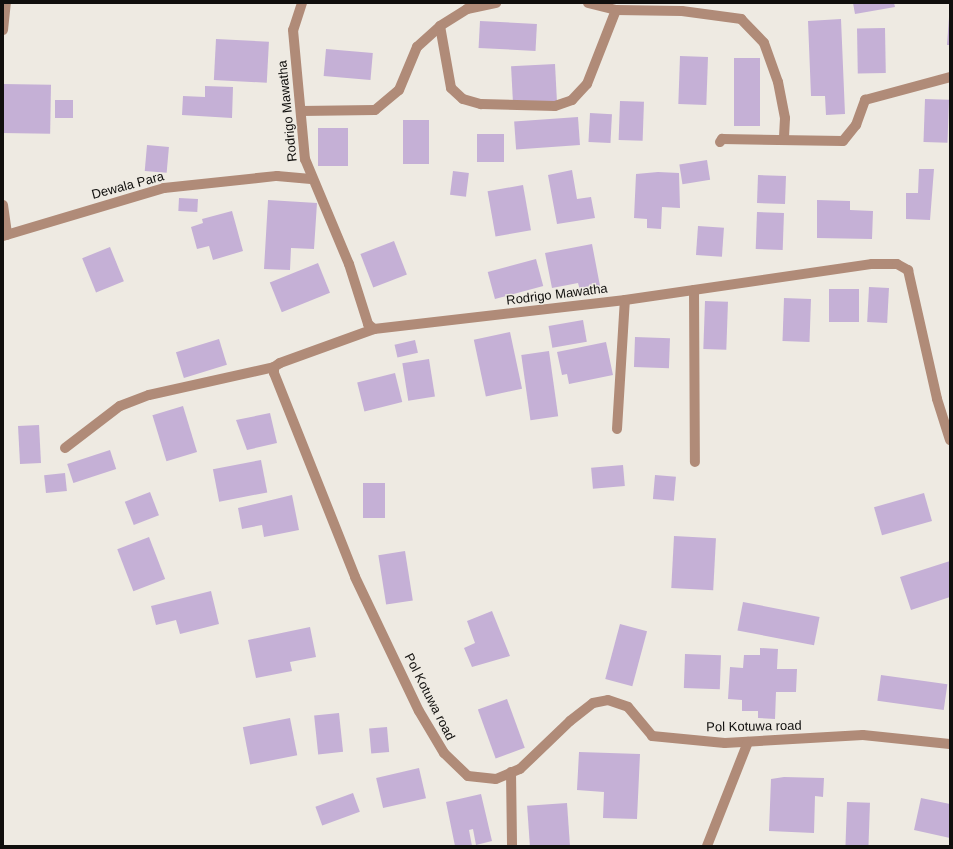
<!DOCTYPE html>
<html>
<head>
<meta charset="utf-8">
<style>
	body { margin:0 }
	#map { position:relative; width:953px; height:849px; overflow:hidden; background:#eeeae2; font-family:Helvetica,sans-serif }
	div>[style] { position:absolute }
	.building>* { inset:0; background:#c5b0d6; transform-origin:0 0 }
	.minor>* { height:10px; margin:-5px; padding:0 5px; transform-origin:5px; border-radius:5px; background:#b08b78 }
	span { translate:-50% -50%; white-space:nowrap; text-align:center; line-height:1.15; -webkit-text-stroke:3px #eeeae2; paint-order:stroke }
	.street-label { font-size:13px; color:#100f0d }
	.frame { position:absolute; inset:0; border:4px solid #100f0d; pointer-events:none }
</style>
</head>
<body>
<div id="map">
	<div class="building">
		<div style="clip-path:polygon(853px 3px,894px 3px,895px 7px,855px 14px)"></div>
		<div style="clip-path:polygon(950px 3px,950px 45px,947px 45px)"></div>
		<div style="clip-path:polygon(841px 19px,845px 114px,826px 115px,825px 96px,811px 96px,808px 21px)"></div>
		<div style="left:480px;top:21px;width:57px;height:27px;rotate:3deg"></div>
		<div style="left:885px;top:28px;width:45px;height:28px;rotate:89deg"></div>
		<div style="left:216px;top:39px;width:53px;height:41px;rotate:3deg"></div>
		<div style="left:326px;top:49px;width:47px;height:27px;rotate:5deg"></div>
		<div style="left:680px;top:56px;width:28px;height:48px;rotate:2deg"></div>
		<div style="left:734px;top:58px;width:26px;height:68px"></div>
		<div style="left:555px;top:64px;width:37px;height:44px;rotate:87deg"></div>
		<div style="left:3px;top:84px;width:48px;height:49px;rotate:1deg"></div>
		<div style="clip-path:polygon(205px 86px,233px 87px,232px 118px,182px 115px,183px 96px,205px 97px)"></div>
		<div style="left:925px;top:99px;width:24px;height:43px;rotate:2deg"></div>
		<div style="left:55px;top:100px;width:18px;height:18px"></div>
		<div style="left:620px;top:101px;width:24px;height:39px;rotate:2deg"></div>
		<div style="left:590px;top:113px;width:22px;height:29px;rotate:3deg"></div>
		<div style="left:578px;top:117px;width:28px;height:64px;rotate:86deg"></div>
		<div style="left:403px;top:120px;width:26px;height:44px"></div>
		<div style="left:318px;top:128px;width:30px;height:38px"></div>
		<div style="left:477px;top:134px;width:27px;height:28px"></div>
		<div style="left:147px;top:145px;width:22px;height:26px;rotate:5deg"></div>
		<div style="left:707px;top:160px;width:20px;height:28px;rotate:81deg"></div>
		<div style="clip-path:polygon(919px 169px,934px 169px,930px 220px,906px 219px,906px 193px,918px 193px)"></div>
		<div style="clip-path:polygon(572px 170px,577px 199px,591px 197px,595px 218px,557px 224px,548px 175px)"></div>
		<div style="left:453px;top:171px;width:16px;height:24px;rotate:7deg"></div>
		<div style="clip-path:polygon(658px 172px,679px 173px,680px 208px,662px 207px,661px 229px,647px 228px,647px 219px,634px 218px,636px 174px)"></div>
		<div style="left:758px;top:175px;width:28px;height:28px;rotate:2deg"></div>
		<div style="left:523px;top:185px;width:46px;height:36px;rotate:80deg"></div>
		<div style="left:179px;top:198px;width:19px;height:13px;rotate:3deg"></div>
		<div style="clip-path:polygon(268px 200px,317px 203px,314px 249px,291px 248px,290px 270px,264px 269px)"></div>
		<div style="clip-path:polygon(817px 200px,850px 201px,850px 210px,873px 211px,872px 239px,817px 238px)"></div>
		<div style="clip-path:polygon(232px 211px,243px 251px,213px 260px,209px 246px,197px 249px,191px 227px,203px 223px,202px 219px)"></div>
		<div style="left:757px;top:212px;width:27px;height:37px;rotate:2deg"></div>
		<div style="left:698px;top:226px;width:26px;height:29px;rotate:4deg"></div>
		<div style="left:394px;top:241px;width:36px;height:36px;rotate:69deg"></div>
		<div style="clip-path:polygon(592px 244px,600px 286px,580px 290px,578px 283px,552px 288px,545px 253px)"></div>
		<div style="left:110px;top:247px;width:37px;height:30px;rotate:68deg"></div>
		<div style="left:536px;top:259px;width:28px;height:50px;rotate:75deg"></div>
		<div style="left:318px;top:263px;width:32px;height:52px;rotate:68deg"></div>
		<div style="left:869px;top:287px;width:20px;height:35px;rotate:3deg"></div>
		<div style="left:859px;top:289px;width:33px;height:30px;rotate:90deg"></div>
		<div style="left:784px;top:298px;width:27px;height:43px;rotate:2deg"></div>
		<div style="left:705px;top:301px;width:23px;height:48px;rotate:2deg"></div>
		<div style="left:583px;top:320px;width:22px;height:35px;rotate:80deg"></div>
		<div style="left:510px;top:332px;width:58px;height:37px;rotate:78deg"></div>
		<div style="left:635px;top:337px;width:35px;height:30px;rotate:2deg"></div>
		<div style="left:219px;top:339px;width:27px;height:45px;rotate:73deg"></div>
		<div style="left:415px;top:340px;width:13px;height:21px;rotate:77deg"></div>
		<div style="clip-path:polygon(606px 342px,613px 375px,569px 384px,567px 374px,562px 375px,557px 352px)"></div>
		<div style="left:549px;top:351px;width:66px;height:28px;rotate:82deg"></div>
		<div style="left:429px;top:359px;width:38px;height:27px;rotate:81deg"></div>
		<div style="left:395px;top:373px;width:30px;height:39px;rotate:76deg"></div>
		<div style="left:183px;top:406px;width:48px;height:32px;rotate:73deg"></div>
		<div style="clip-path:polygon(270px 413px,277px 443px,247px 450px,236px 420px)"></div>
		<div style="left:39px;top:425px;width:38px;height:21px;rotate:87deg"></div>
		<div style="left:110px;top:450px;width:20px;height:45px;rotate:72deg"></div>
		<div style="left:261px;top:460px;width:33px;height:49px;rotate:79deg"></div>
		<div style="left:623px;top:465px;width:21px;height:32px;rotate:85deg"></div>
		<div style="left:65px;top:473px;width:18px;height:21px;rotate:84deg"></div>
		<div style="left:655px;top:475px;width:21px;height:24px;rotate:5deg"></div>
		<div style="left:363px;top:483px;width:22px;height:35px"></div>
		<div style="left:150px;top:492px;width:25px;height:27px;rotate:69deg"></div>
		<div style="left:924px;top:493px;width:29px;height:52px;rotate:74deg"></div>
		<div style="clip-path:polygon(292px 495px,299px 530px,264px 537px,262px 525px,242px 529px,238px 508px)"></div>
		<div style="left:674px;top:536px;width:42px;height:52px;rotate:3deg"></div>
		<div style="left:149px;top:537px;width:45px;height:34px;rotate:69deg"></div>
		<div style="left:405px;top:551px;width:50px;height:27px;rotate:81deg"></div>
		<div style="clip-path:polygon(950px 561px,950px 597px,911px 610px,900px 577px)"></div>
		<div style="clip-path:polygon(211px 591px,219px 624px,180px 634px,176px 620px,156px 625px,151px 606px)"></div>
		<div style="left:743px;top:602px;width:78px;height:29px;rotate:11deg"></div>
		<div style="clip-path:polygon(492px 611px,510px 656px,472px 667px,464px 648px,475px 643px,467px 621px)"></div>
		<div style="left:620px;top:624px;width:28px;height:57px;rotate:15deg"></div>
		<div style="clip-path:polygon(310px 627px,316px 657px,290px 662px,292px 671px,256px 678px,248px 640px)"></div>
		<div style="clip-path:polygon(760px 648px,778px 649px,777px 669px,797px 669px,796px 692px,776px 692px,775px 719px,758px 718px,758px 711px,742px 711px,742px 700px,728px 699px,730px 667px,743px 668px,744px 655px,760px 655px)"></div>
		<div style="left:685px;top:654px;width:36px;height:34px;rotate:2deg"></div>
		<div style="left:881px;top:675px;width:67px;height:26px;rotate:8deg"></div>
		<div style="left:507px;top:699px;width:52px;height:31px;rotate:70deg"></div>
		<div style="left:339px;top:713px;width:39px;height:25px;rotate:84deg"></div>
		<div style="left:290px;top:718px;width:38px;height:48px;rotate:79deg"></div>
		<div style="left:387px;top:727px;width:25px;height:18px;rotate:85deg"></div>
		<div style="clip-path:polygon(579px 752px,640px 754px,637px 819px,603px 818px,604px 792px,577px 790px)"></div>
		<div style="left:419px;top:768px;width:31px;height:44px;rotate:77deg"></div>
		<div style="clip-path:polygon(784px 777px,824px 778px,823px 797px,815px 796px,814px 833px,769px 831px,771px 779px)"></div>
		<div style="left:353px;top:793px;width:20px;height:40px;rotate:70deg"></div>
		<div style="clip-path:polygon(481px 794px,492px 841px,476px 845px,473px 829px,469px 830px,472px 846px,455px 846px,446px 802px)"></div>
		<div style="clip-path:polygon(921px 798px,950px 804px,950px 838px,914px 830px)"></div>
		<div style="left:847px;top:802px;width:23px;height:44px;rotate:2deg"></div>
		<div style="left:567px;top:803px;width:43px;height:40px;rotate:86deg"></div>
	</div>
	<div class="minor">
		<div style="left:302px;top:3px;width:28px;rotate:108deg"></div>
		<div style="left:293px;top:30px;width:130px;rotate:84.7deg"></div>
		<div style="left:305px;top:159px;width:114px;rotate:67.3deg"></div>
		<div style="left:349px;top:264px;width:63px;rotate:72.4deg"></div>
		<div style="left:368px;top:324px;width:8px;rotate:40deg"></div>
		<div style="left:374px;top:329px;width:253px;rotate:-6.6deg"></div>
		<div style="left:625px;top:300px;width:250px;rotate:-8.3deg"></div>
		<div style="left:872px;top:264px;width:25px"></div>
		<div style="left:897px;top:264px;width:13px;rotate:29deg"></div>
		<div style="left:908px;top:270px;width:132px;rotate:77.3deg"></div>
		<div style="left:937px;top:399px;width:43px;rotate:72.4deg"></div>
		<div style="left:588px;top:3px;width:29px;rotate:14deg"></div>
		<div style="left:616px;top:10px;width:66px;rotate:0.9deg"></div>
		<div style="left:682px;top:11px;width:60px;rotate:7.7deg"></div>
		<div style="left:741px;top:19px;width:33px;rotate:46deg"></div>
		<div style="left:764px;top:43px;width:41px;rotate:70.3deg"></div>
		<div style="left:778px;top:82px;width:37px;rotate:79deg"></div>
		<div style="left:785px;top:118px;width:22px;rotate:93deg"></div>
		<div style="left:440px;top:26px;width:63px;rotate:79.9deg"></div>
		<div style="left:451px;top:88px;width:16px;rotate:43deg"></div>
		<div style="left:463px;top:99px;width:19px;rotate:16deg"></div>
		<div style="left:481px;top:104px;width:74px;rotate:1.5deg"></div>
		<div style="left:555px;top:106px;width:18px;rotate:-19deg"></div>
		<div style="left:572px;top:100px;width:22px;rotate:-47deg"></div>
		<div style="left:587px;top:84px;width:79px;rotate:-68.6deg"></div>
		<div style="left:3px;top:30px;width:27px;rotate:-84deg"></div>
		<div style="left:301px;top:111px;width:74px;rotate:-0.8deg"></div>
		<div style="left:375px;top:110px;width:31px;rotate:-40deg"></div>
		<div style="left:399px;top:90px;width:47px;rotate:-67.3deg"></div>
		<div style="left:417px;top:47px;width:31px;rotate:-42deg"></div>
		<div style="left:440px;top:26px;width:32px;rotate:-32deg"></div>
		<div style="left:467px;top:9px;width:30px;rotate:-12deg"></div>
		<div style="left:720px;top:142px;width:4px;rotate:-56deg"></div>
		<div style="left:722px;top:139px;width:121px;rotate:0.9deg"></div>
		<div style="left:843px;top:141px;width:21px;rotate:-51deg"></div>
		<div style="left:856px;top:125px;width:27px;rotate:-70deg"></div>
		<div style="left:865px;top:100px;width:88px;rotate:-15.1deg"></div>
		<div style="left:3px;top:205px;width:30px;rotate:82deg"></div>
		<div style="left:3px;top:236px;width:168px;rotate:-16.6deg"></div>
		<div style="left:164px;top:188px;width:114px;rotate:-6.1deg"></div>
		<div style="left:277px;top:176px;width:34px;rotate:5deg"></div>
		<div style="left:694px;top:290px;width:172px;rotate:89.7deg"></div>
		<div style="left:374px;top:329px;width:100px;rotate:160.1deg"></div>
		<div style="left:280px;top:363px;width:7px;rotate:146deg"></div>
		<div style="left:274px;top:367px;width:6px;rotate:90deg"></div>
		<div style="left:274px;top:373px;width:219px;rotate:68.3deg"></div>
		<div style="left:355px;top:577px;width:148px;rotate:64.5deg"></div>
		<div style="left:419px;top:711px;width:49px;rotate:59.2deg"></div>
		<div style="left:444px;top:753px;width:33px;rotate:44deg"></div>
		<div style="left:468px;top:776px;width:28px;rotate:6deg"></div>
		<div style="left:496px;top:779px;width:26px;rotate:-23deg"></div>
		<div style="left:520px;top:769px;width:69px;rotate:-43.8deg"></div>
		<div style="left:570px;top:721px;width:29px;rotate:-38deg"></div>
		<div style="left:593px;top:703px;width:15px;rotate:-11deg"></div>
		<div style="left:608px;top:700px;width:21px;rotate:19deg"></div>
		<div style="left:628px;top:707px;width:38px;rotate:50deg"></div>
		<div style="left:652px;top:736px;width:73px;rotate:5.5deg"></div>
		<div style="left:725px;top:743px;width:138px;rotate:-3.3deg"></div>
		<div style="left:863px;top:735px;width:87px;rotate:5.9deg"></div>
		<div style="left:617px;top:429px;width:129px;rotate:-86.5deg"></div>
		<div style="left:65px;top:448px;width:69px;rotate:-37.4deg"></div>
		<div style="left:120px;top:406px;width:31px;rotate:-21deg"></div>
		<div style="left:149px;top:395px;width:128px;rotate:-12.6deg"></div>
		<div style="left:511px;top:772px;width:74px;rotate:89.2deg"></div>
		<div style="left:707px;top:846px;width:112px;rotate:-68.5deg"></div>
	</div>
	<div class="street-label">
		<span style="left:288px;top:111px;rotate:-96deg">Rodrigo Mawatha</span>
		<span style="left:128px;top:186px;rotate:-15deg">Dewala Para</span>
		<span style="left:557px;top:295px;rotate:-7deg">Rodrigo Mawatha</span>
		<span style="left:429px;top:697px;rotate:63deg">Pol Kotuwa road</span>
		<span style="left:754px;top:727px;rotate:-1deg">Pol Kotuwa road</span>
	</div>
	<div class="frame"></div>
</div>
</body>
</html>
